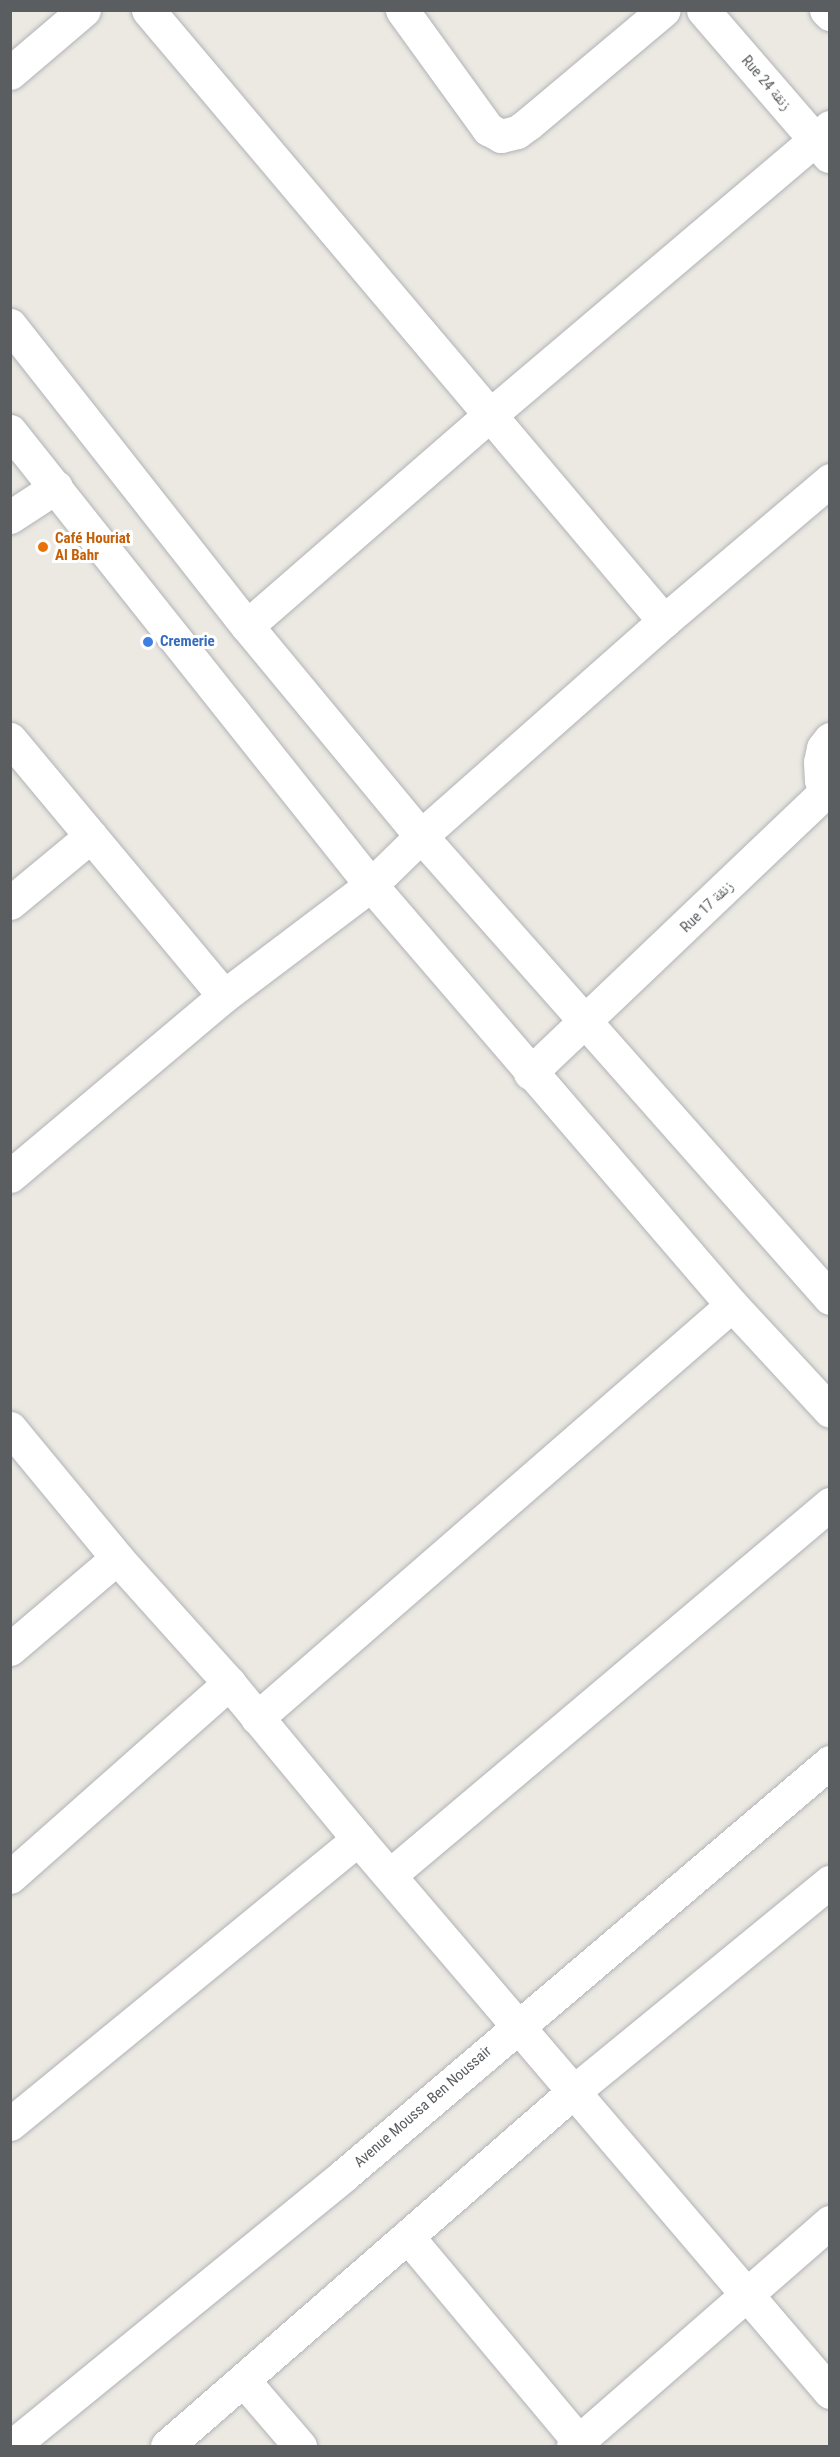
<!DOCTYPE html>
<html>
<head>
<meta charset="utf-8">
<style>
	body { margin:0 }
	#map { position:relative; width:840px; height:2457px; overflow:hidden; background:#ece9e3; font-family:"Roboto Condensed","Noto Naskh Arabic",sans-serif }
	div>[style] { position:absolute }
	.roads { filter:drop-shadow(0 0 2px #b0b3b6) drop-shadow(0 0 2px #b0b3b6) }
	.minor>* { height:33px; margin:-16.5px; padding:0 16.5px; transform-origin:16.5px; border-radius:16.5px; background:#fff }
	.dots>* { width:16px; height:16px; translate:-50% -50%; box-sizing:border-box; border:3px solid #fff; border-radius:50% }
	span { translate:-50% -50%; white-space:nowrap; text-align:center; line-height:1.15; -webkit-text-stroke:6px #fff; paint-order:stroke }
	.street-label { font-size:15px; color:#5b5e61 }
	.food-label { font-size:15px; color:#c56008; font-weight:700 }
	.left { translate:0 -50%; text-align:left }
	.shop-label { font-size:15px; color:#366cbe; font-weight:700 }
	.frame { position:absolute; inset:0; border:12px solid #5b5e61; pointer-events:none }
</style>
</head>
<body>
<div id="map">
	<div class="roads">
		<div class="minor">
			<div style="left:148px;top:10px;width:800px;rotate:49.82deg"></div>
			<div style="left:402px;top:10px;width:147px;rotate:54.1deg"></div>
			<div style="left:488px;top:129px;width:15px;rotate:28deg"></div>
			<div style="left:501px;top:136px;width:16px;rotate:-14deg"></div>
			<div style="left:517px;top:132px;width:14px;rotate:-36deg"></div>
			<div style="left:528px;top:124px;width:177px;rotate:-40deg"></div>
			<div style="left:703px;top:10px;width:193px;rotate:49.2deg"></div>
			<div style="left:826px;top:10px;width:6px;rotate:45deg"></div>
			<div style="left:10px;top:73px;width:97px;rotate:-40.4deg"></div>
			<div style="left:10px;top:325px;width:383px;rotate:51.8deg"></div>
			<div style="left:247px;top:626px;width:273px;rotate:50.4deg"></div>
			<div style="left:421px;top:836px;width:617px;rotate:48.48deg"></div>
			<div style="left:10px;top:431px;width:580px;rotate:51.51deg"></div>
			<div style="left:371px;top:885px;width:554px;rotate:49.32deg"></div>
			<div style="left:732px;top:1305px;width:144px;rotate:47.2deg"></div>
			<div style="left:10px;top:517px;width:55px;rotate:-33.1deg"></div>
			<div style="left:247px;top:626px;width:320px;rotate:-41deg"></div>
			<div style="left:489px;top:416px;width:447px;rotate:-40.3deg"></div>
			<div style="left:10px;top:739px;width:334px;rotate:50.2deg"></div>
			<div style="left:830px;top:739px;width:11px;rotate:128deg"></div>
			<div style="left:823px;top:748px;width:14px;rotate:102deg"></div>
			<div style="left:820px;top:762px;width:18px;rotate:87deg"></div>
			<div style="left:821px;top:780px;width:14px;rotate:51deg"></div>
			<div style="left:10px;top:903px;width:105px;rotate:-39.6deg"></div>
			<div style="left:530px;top:1073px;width:412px;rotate:-43.6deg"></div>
			<div style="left:10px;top:1176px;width:280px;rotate:-40.1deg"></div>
			<div style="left:224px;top:996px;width:184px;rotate:-37.1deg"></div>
			<div style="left:371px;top:885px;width:70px;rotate:-44.4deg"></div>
			<div style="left:421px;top:836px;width:324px;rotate:-41.5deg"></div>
			<div style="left:664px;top:621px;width:218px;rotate:-40.3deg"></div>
			<div style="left:10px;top:1428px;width:168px;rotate:50.5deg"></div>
			<div style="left:117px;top:1558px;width:168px;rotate:48.1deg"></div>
			<div style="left:229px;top:1683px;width:202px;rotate:50.4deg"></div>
			<div style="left:358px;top:1839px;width:727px;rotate:49.52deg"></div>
			<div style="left:10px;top:1649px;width:140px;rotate:-40.4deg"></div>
			<div style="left:257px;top:1718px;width:629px;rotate:-41.01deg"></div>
			<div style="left:390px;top:1875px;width:576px;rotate:-40.14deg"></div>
			<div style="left:10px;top:1877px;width:293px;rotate:-41.5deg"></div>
			<div style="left:10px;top:2124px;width:450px;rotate:-39.3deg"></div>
			<div style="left:408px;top:2237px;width:273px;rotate:50.1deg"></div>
			<div style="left:244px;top:2381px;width:86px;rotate:49.3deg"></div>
			<div style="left:12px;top:2446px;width:429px;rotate:-39.2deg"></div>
			<div style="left:344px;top:2175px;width:638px;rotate:-40.36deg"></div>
			<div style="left:167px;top:2446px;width:539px;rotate:-41.09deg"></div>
			<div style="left:573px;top:2092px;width:332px;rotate:-39.3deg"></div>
			<div style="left:573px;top:2446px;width:341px;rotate:-41.1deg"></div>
		</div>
	</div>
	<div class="dots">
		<div style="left:43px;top:547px;background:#e8710a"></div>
		<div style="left:148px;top:642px;background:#3f7fe0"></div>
	</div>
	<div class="street-label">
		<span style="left:766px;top:83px;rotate:49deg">Rue 24 زنقة</span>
		<span style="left:707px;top:907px;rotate:-44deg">Rue 17 زنقة</span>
		<span style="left:423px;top:2107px;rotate:-41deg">Avenue Moussa Ben Noussair</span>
	</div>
	<div class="food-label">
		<span class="left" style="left:55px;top:547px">Café Houriat<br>Al Bahr</span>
	</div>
	<div class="shop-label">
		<span class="left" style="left:160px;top:642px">Cremerie</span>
	</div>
	<div class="frame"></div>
</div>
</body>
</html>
